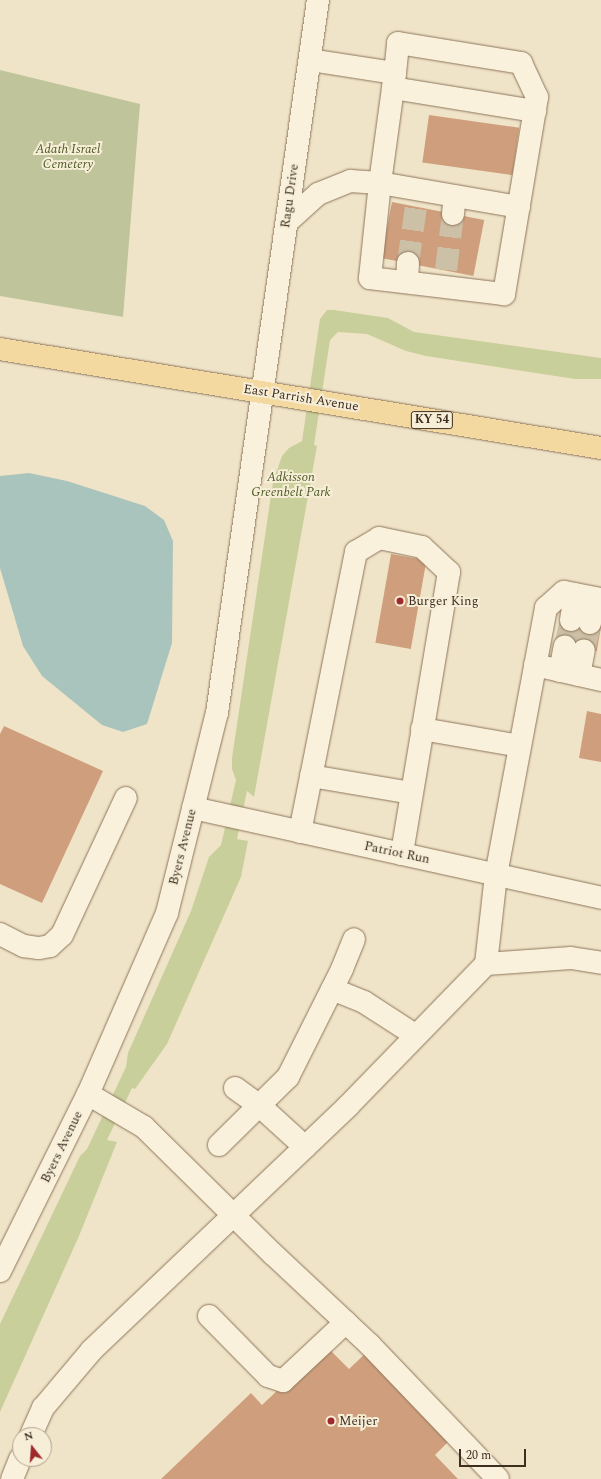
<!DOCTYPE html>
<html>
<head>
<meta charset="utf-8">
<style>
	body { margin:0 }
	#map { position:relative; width:601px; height:1479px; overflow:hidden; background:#f0e4c8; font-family:Spectral,serif }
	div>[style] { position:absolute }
	.green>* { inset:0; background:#c9cf9b }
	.cemetery>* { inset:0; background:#bfc49a }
	.water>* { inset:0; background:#a9c4bc }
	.building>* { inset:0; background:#cf9f7d; transform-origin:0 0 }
	.minor-tunnel>* { height:22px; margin-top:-11px; transform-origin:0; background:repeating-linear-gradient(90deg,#ccc0a6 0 22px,transparent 0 33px) }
	.roads { filter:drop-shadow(0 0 1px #8d765c) drop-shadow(0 0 1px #8d765c) }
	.minor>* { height:22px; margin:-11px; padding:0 11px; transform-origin:11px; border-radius:11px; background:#faf1dc }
	.major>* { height:22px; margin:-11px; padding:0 11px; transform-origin:11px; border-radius:11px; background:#f3d9a0 }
	.dots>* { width:11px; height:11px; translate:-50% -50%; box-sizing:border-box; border:2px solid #f7eed8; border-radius:50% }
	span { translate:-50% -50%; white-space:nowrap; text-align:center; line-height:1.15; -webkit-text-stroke:4px #f7eed8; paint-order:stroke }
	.shield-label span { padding:1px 3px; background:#f7eed8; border:1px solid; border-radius:3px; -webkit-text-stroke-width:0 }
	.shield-label { font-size:12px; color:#3d2e20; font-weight:700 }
	.park-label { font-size:13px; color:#4d5a26; font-style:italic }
	.street-label { font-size:13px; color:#3d2e20 }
	.poi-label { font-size:13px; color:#3d2e20 }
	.left { translate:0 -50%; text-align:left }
	.north { position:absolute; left:12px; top:1427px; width:40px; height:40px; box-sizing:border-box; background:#f7eed8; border:1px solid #ada18e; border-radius:50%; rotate:343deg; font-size:11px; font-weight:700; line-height:16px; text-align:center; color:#3d2e20 }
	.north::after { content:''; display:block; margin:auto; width:14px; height:18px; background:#9e2a2b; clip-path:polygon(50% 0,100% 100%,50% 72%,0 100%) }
	.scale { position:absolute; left:459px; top:1449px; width:67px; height:18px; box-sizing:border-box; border:2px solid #3d2e20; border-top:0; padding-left:5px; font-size:12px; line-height:14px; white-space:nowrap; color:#3d2e20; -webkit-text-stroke:3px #f7eed8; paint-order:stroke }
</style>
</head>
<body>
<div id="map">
	<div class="green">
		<div style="clip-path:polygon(327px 310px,334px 310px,388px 318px,414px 332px,601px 358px,601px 379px,575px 379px,426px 356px,406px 351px,367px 334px,338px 332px,330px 340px,314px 445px,317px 446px,254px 797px,247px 791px,237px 839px,248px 841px,241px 877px,167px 1044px,135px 1089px,132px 1088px,107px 1140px,117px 1142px,79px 1236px,0 1412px,0 1324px,80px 1156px,87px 1149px,126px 1067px,128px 1053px,191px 911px,209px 857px,221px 845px,236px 780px,232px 769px,232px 758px,273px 482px,282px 456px,289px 448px,302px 441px,320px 319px)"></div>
	</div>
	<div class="cemetery">
		<div style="clip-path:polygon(0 70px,140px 104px,123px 317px,0 296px)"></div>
	</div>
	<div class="water">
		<div style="clip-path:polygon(29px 473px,67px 481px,145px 506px,164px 520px,173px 541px,172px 643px,147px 724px,123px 732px,102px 725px,42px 676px,23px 646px,0 568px,0 476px)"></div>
	</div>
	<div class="building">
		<div style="left:429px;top:115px;width:91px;height:48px;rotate:8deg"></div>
		<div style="left:392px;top:202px;width:94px;height:57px;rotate:11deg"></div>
		<div style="left:391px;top:554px;width:36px;height:90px;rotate:10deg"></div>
		<div style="left:563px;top:618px;width:39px;height:27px;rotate:10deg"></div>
		<div style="clip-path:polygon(587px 711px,601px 714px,601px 762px,579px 758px)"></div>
		<div style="clip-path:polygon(4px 726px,103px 771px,42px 903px,0 884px,0 734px)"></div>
		<div style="clip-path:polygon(325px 1345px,349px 1369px,370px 1349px,454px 1436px,435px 1455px,458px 1479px,161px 1479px,251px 1393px,262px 1405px)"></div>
	</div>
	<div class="minor-tunnel">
		<div style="left:408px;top:263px;width:57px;rotate:-81.9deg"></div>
		<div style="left:446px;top:270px;width:56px;rotate:-82.9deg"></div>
		<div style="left:565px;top:646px;width:27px;rotate:-77deg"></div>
		<div style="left:584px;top:650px;width:28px;rotate:-77deg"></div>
	</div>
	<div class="roads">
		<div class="minor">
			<div style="left:310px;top:60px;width:86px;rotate:8.7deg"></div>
			<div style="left:395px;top:73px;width:30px;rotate:-84deg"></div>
			<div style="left:398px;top:43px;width:125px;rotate:9.2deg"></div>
			<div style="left:521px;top:63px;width:38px;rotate:65deg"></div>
			<div style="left:537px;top:97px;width:200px;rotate:99.5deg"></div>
			<div style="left:504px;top:294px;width:135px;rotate:-173.2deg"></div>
			<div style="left:370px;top:278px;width:96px;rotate:-84deg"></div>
			<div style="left:380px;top:183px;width:111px;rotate:-82.2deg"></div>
			<div style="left:393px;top:88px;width:144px;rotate:9.2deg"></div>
			<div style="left:453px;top:214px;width:18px;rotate:-84deg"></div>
			<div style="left:287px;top:222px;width:42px;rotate:-42.1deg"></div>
			<div style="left:318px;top:194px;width:35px;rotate:-22deg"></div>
			<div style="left:350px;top:181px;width:30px;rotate:4deg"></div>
			<div style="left:380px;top:183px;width:141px;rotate:9.8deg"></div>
			<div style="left:407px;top:282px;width:19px;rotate:-87deg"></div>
			<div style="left:571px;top:620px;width:26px;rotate:-81deg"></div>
			<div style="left:590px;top:623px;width:25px;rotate:-79deg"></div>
			<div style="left:535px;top:665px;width:68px;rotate:12.8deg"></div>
			<div style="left:560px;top:671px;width:25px;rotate:-79deg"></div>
			<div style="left:579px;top:675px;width:25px;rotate:-79deg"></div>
			<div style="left:422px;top:729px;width:99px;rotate:9.8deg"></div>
			<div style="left:311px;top:776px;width:102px;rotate:9.6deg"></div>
			<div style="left:193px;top:808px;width:418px;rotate:12.4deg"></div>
			<div style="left:300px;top:832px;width:286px;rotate:-78.7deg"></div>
			<div style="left:356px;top:552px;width:27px;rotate:-31deg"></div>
			<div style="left:379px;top:538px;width:44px;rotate:11.8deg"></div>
			<div style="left:422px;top:547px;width:37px;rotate:43deg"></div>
			<div style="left:449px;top:572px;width:286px;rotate:99.5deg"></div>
			<div style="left:0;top:934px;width:27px;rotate:27deg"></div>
			<div style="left:24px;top:946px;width:15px;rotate:8deg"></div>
			<div style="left:39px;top:948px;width:11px;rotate:-10deg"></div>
			<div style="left:50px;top:946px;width:16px;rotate:-43deg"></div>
			<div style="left:62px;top:935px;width:151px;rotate:-65deg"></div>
			<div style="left:486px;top:964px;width:85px;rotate:-4deg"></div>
			<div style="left:571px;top:958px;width:30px;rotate:9deg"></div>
			<div style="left:332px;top:989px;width:35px;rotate:22deg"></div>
			<div style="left:364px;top:1002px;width:61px;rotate:32.9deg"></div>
			<div style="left:235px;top:1088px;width:31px;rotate:36deg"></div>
			<div style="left:260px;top:1106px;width:61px;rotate:42.3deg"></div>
			<div style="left:88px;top:1094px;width:65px;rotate:30.5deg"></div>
			<div style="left:144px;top:1127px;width:181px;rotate:44.6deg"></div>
			<div style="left:273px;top:1254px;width:133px;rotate:43.2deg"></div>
			<div style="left:370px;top:1345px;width:185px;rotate:46.3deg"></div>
			<div style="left:219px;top:1145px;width:97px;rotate:-44.6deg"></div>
			<div style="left:288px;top:1077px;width:121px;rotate:-63.4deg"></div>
			<div style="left:342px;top:969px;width:32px;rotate:-68deg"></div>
			<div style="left:0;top:1271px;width:198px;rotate:-63.6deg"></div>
			<div style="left:88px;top:1094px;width:197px;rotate:-66.4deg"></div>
			<div style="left:167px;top:913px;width:206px;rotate:-76deg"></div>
			<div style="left:217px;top:713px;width:720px;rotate:-81.94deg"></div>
			<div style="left:209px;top:1316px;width:84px;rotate:45.5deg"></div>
			<div style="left:268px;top:1376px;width:16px;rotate:18deg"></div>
			<div style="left:283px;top:1381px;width:86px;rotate:-43.1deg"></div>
			<div style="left:31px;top:1435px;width:30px;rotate:-66deg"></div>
			<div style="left:43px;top:1408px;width:76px;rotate:-49.8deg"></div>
			<div style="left:92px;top:1350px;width:354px;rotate:-43.6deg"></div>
			<div style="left:348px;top:1106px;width:198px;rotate:-45.8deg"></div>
			<div style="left:486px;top:964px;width:90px;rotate:-83.6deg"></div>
			<div style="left:496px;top:875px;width:272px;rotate:-79.4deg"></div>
			<div style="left:546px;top:608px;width:24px;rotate:-42deg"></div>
			<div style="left:564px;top:592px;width:38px;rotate:11deg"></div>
			<div style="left:12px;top:1479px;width:22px;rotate:-68deg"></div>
		</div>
		<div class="major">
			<div style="left:0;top:349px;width:609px;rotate:9.35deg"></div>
		</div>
	</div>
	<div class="dots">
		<div style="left:400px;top:601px;background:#9e2a2b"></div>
		<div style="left:331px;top:1421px;background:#9e2a2b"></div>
	</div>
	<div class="shield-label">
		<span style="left:432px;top:420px">KY 54</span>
	</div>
	<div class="park-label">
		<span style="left:68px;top:157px">Adath Israel<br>Cemetery</span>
		<span style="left:291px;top:485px">Adkisson<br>Greenbelt Park</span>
	</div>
	<div class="street-label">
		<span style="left:290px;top:196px;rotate:-82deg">Ragu Drive</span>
		<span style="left:301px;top:398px;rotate:9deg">East Parrish Avenue</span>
		<span style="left:183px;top:847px;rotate:-76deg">Byers Avenue</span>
		<span style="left:397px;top:853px;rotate:12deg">Patriot Run</span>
		<span style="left:62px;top:1147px;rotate:-64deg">Byers Avenue</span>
	</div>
	<div class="poi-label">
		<span class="left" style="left:408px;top:601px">Burger King</span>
		<span class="left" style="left:339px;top:1421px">Meijer</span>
	</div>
	<div class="north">N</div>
	<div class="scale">20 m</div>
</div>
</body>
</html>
